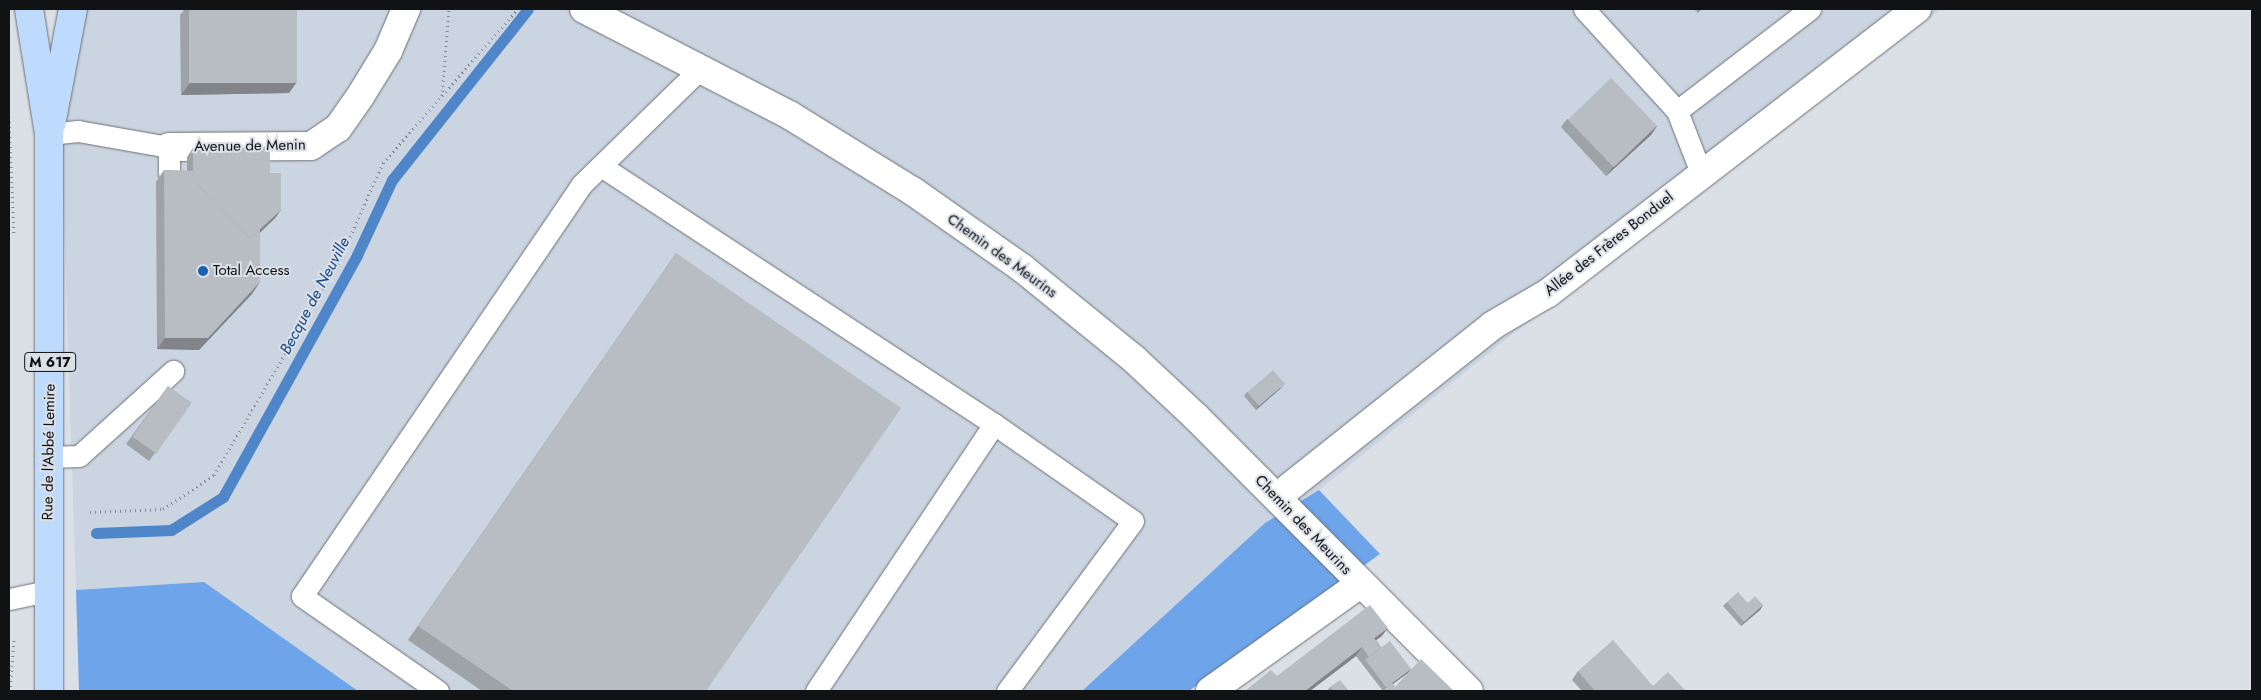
<!DOCTYPE html>
<html>
<head>
<meta charset="utf-8">
<style>
	body { margin:0 }
	#map { position:relative; width:2261px; height:700px; overflow:hidden; background:#dbe0e7; font-family:Jost,sans-serif }
	div>[style] { position:absolute }
	.built>* { inset:0; background:#cbd4e1 }
	.forest>* { inset:0; background:#6da4ea }
	.stream>* { height:11px; margin:-5.5px; padding:0 5.5px; transform-origin:5.5px; border-radius:5.5px; background:#4f85c9 }
	.path>* { height:3px; margin-top:-1.5px; transform-origin:0; background:repeating-linear-gradient(90deg,#868a8e 0 1px,transparent 0 5px) }
	.roads { filter:drop-shadow(0 0 1px #6c7176) drop-shadow(0 0 1px #6c7176) }
	.service>* { height:21px; margin:-10.5px; padding:0 10.5px; transform-origin:10.5px; border-radius:10.5px; background:#fff }
	.minor>* { height:28px; margin:-14px; padding:0 14px; transform-origin:14px; border-radius:14px; background:#fff }
	.primary>* { height:28px; margin:-14px; padding:0 14px; transform-origin:14px; border-radius:14px; background:#bedafd }
	.wall>* { inset:0; background:#9ea3a8 }
	.shaded-wall>* { inset:0; background:#818488 }
	.building>* { inset:0; background:#b8bdc3; transform-origin:0 0 }
	.dots>* { width:14px; height:14px; translate:-50% -50%; box-sizing:border-box; border:2px solid #dbe0e7; border-radius:50% }
	span { translate:-50% -50%; white-space:nowrap; text-align:center; line-height:1.15; -webkit-text-stroke:4px #dbe0e7; paint-order:stroke }
	.shield-label span { padding:1px 4px; background:#dbe0e7; border:1px solid; border-radius:4px; -webkit-text-stroke-width:0 }
	.shield-label { font-size:14px; color:#101214; font-weight:700 }
	.street-label { font-size:15px; color:#101214 }
	.poi-label { font-size:15px; color:#101214 }
	.left { translate:0 -50%; text-align:left }
	.water-label { font-size:16px; color:#124988; font-style:italic }
	.frame { position:absolute; inset:0; border:10px solid #101214; pointer-events:none }
</style>
</head>
<body>
<div id="map">
	<div class="built">
		<div style="clip-path:polygon(57px 9px,1941px 9px,1510px 336px,1319px 490px,1265px 523px,1082px 691px,358px 691px,204px 582px,76px 590px)"></div>
	</div>
	<div class="forest">
		<div style="clip-path:polygon(1319px 490px,1380px 554px,1189px 691px,1082px 691px,1265px 523px)"></div>
		<div style="clip-path:polygon(204px 582px,358px 691px,79px 691px,76px 590px)"></div>
	</div>
	<div class="stream">
		<div style="left:96px;top:533px;width:75px;rotate:-2.3deg"></div>
		<div style="left:171px;top:530px;width:62px;rotate:-32.4deg"></div>
		<div style="left:223px;top:497px;width:277px;rotate:-61deg"></div>
		<div style="left:357px;top:255px;width:83px;rotate:-65deg"></div>
		<div style="left:392px;top:180px;width:218px;rotate:-51.5deg"></div>
	</div>
	<div class="path">
		<div style="left:442px;top:96px;width:87px;rotate:-85.4deg"></div>
		<div style="left:9px;top:117px;width:117px;rotate:87.6deg"></div>
		<div style="left:90px;top:512px;width:73px;rotate:-2.4deg"></div>
		<div style="left:163px;top:509px;width:61px;rotate:-33.7deg"></div>
		<div style="left:214px;top:475px;width:245px;rotate:-59.6deg"></div>
		<div style="left:338px;top:264px;width:111px;rotate:-66deg"></div>
		<div style="left:383px;top:163px;width:205px;rotate:-48.8deg"></div>
		<div style="left:10px;top:691px;width:51px;rotate:-85.5deg"></div>
	</div>
	<div class="roads">
		<div class="service">
			<div style="left:1584px;top:9px;width:138px;rotate:47.6deg"></div>
			<div style="left:1677px;top:111px;width:66px;rotate:68.8deg"></div>
			<div style="left:1677px;top:111px;width:168px;rotate:-37.5deg"></div>
			<div style="left:49px;top:134px;width:29px;rotate:-6deg"></div>
			<div style="left:78px;top:131px;width:92px;rotate:10deg"></div>
			<div style="left:169px;top:147px;width:26px;rotate:90deg"></div>
			<div style="left:601px;top:166px;width:470px;rotate:33.3deg"></div>
			<div style="left:994px;top:424px;width:169px;rotate:34.9deg"></div>
			<div style="left:1133px;top:521px;width:212px;rotate:126.5deg"></div>
			<div style="left:50px;top:457px;width:29px;rotate:-2deg"></div>
			<div style="left:79px;top:456px;width:127px;rotate:-42.1deg"></div>
			<div style="left:9px;top:599px;width:38px;rotate:-12deg"></div>
			<div style="left:438px;top:691px;width:166px;rotate:-145.1deg"></div>
			<div style="left:302px;top:596px;width:497px;rotate:-55.8deg"></div>
			<div style="left:581px;top:185px;width:169px;rotate:-44.3deg"></div>
			<div style="left:816px;top:691px;width:321px;rotate:-56.3deg"></div>
		</div>
		<div class="minor">
			<div style="left:584px;top:9px;width:233px;rotate:27.3deg"></div>
			<div style="left:791px;top:116px;width:145px;rotate:31.7deg"></div>
			<div style="left:914px;top:192px;width:132px;rotate:35.1deg"></div>
			<div style="left:1022px;top:268px;width:144px;rotate:39.1deg"></div>
			<div style="left:1134px;top:359px;width:83px;rotate:43.1deg"></div>
			<div style="left:1195px;top:416px;width:388px;rotate:45.1deg"></div>
			<div style="left:169px;top:147px;width:142px;rotate:-0.4deg"></div>
			<div style="left:311px;top:146px;width:32px;rotate:-34deg"></div>
			<div style="left:338px;top:128px;width:40px;rotate:-55.1deg"></div>
			<div style="left:361px;top:95px;width:52px;rotate:-58.5deg"></div>
			<div style="left:388px;top:51px;width:46px;rotate:-66.8deg"></div>
			<div style="left:1277px;top:497px;width:276px;rotate:-38.5deg"></div>
			<div style="left:1493px;top:325px;width:64px;rotate:-30.2deg"></div>
			<div style="left:1548px;top:293px;width:466px;rotate:-37.6deg"></div>
			<div style="left:1210px;top:691px;width:184px;rotate:-35.5deg"></div>
		</div>
		<div class="primary">
			<div style="left:29px;top:9px;width:127px;rotate:80.9deg"></div>
			<div style="left:49px;top:134px;width:557px;rotate:90deg"></div>
			<div style="left:51px;top:125px;width:118px;rotate:-79.3deg"></div>
		</div>
	</div>
	<div class="wall">
		<div style="clip-path:polygon(185px 9px,297px 9px,289px 93px,181px 95px,180px 15px)"></div>
		<div style="clip-path:polygon(1694px 9px,1702px 9px,1698px 13px)"></div>
		<div style="clip-path:polygon(1567px 119px,1657px 126px,1651px 135px,1606px 176px,1561px 127px)"></div>
		<div style="clip-path:polygon(193px 148px,270px 173px,281px 210px,275px 218px,260px 233px,252px 294px,199px 350px,157px 349px,156px 182px,164px 170px,187px 171px,187px 157px)"></div>
		<div style="clip-path:polygon(676px 253px,706px 691px,482px 691px,408px 640px)"></div>
		<div style="clip-path:polygon(168px 386px,186px 411px,149px 461px,126px 444px)"></div>
		<div style="clip-path:polygon(1281px 388px,1256px 410px,1244px 396px,1247px 392px)"></div>
		<div style="clip-path:polygon(1727px 602px,1748px 603px,1763px 605px,1760px 610px,1741px 626px,1723px 606px)"></div>
		<div style="clip-path:polygon(1382px 636px,1376px 640px,1381px 647px,1379px 650px,1411px 669px,1408px 673px,1393px 684px,1395px 687px,1454px 691px,1383px 691px,1356px 656px,1310px 691px,1245px 691px,1277px 676px)"></div>
		<div style="clip-path:polygon(1578px 671px,1653px 686px,1686px 691px,1582px 691px,1572px 680px)"></div>
		<div style="clip-path:polygon(1330px 687px,1349px 691px,1327px 691px)"></div>
	</div>
	<div class="shaded-wall">
		<div style="clip-path:polygon(297px 82px,289px 93px,181px 95px,190px 83px)"></div>
		<div style="clip-path:polygon(1657px 126px,1651px 135px,1606px 176px,1612px 168px)"></div>
		<div style="clip-path:polygon(281px 210px,275px 218px,242px 250px,248px 241px)"></div>
		<div style="clip-path:polygon(260px 282px,252px 294px,199px 350px,157px 349px,165px 338px)"></div>
		<div style="clip-path:polygon(1285px 384px,1281px 388px,1256px 410px,1259px 405px)"></div>
		<div style="clip-path:polygon(1763px 605px,1760px 610px,1741px 626px,1744px 622px)"></div>
		<div style="clip-path:polygon(1388px 628px,1382px 636px,1368px 646px,1374px 638px)"></div>
		<div style="clip-path:polygon(1362px 647px,1356px 656px,1310px 691px,1304px 691px)"></div>
		<div style="clip-path:polygon(1411px 669px,1408px 673px,1383px 691px,1386px 687px)"></div>
	</div>
	<div class="building">
		<div style="left:189px;top:9px;width:108px;height:74px"></div>
		<div style="left:1611px;top:78px;width:66px;height:60px;rotate:46deg"></div>
		<div style="clip-path:polygon(270px 147px,270px 173px,281px 173px,281px 210px,250px 238px,195px 182px,195px 171px,193px 171px,193px 148px)"></div>
		<div style="clip-path:polygon(164px 170px,195px 171px,195px 182px,250px 238px,260px 229px,260px 282px,208px 338px,165px 338px)"></div>
		<div style="clip-path:polygon(676px 253px,901px 408px,706px 691px,513px 691px,418px 626px)"></div>
		<div style="left:1273px;top:370px;width:18px;height:34px;rotate:49deg"></div>
		<div style="left:168px;top:386px;width:29px;height:62px;rotate:35deg"></div>
		<div style="clip-path:polygon(1738px 592px,1748px 603px,1755px 596px,1763px 605px,1744px 622px,1727px 602px)"></div>
		<div style="clip-path:polygon(1370px 605px,1388px 628px,1374px 638px,1381px 647px,1369px 657px,1362px 647px,1305px 691px,1245px 691px,1271px 670px,1277px 676px)"></div>
		<div style="clip-path:polygon(1613px 640px,1653px 686px,1668px 672px,1686px 691px,1595px 691px,1578px 671px)"></div>
		<div style="left:1390px;top:641px;width:35px;height:31px;rotate:53deg"></div>
		<div style="clip-path:polygon(1421px 659px,1454px 691px,1382px 691px,1392px 683px,1395px 687px)"></div>
		<div style="clip-path:polygon(1340px 680px,1349px 691px,1333px 691px,1330px 687px)"></div>
	</div>
	<div class="dots">
		<div style="left:203px;top:271px;background:#1a61b0"></div>
	</div>
	<div class="shield-label">
		<span style="left:50px;top:362px">M 617</span>
	</div>
	<div class="street-label">
		<span style="left:250px;top:146px;rotate:-1deg">Avenue de Menin</span>
		<span style="left:1609px;top:244px;rotate:-38deg">Allée des Frères Bonduel</span>
		<span style="left:1002px;top:256px;rotate:36deg">Chemin des Meurins</span>
		<span style="left:49px;top:452px;rotate:-89deg">Rue de l'Abbé Lemire</span>
		<span style="left:1303px;top:525px;rotate:46deg">Chemin des Meurins</span>
	</div>
	<div class="poi-label">
		<span class="left" style="left:213px;top:271px">Total Access</span>
	</div>
	<div class="water-label">
		<span style="left:315px;top:296px;rotate:-62deg">Becque de Neuville</span>
	</div>
	<div class="frame"></div>
</div>
</body>
</html>
